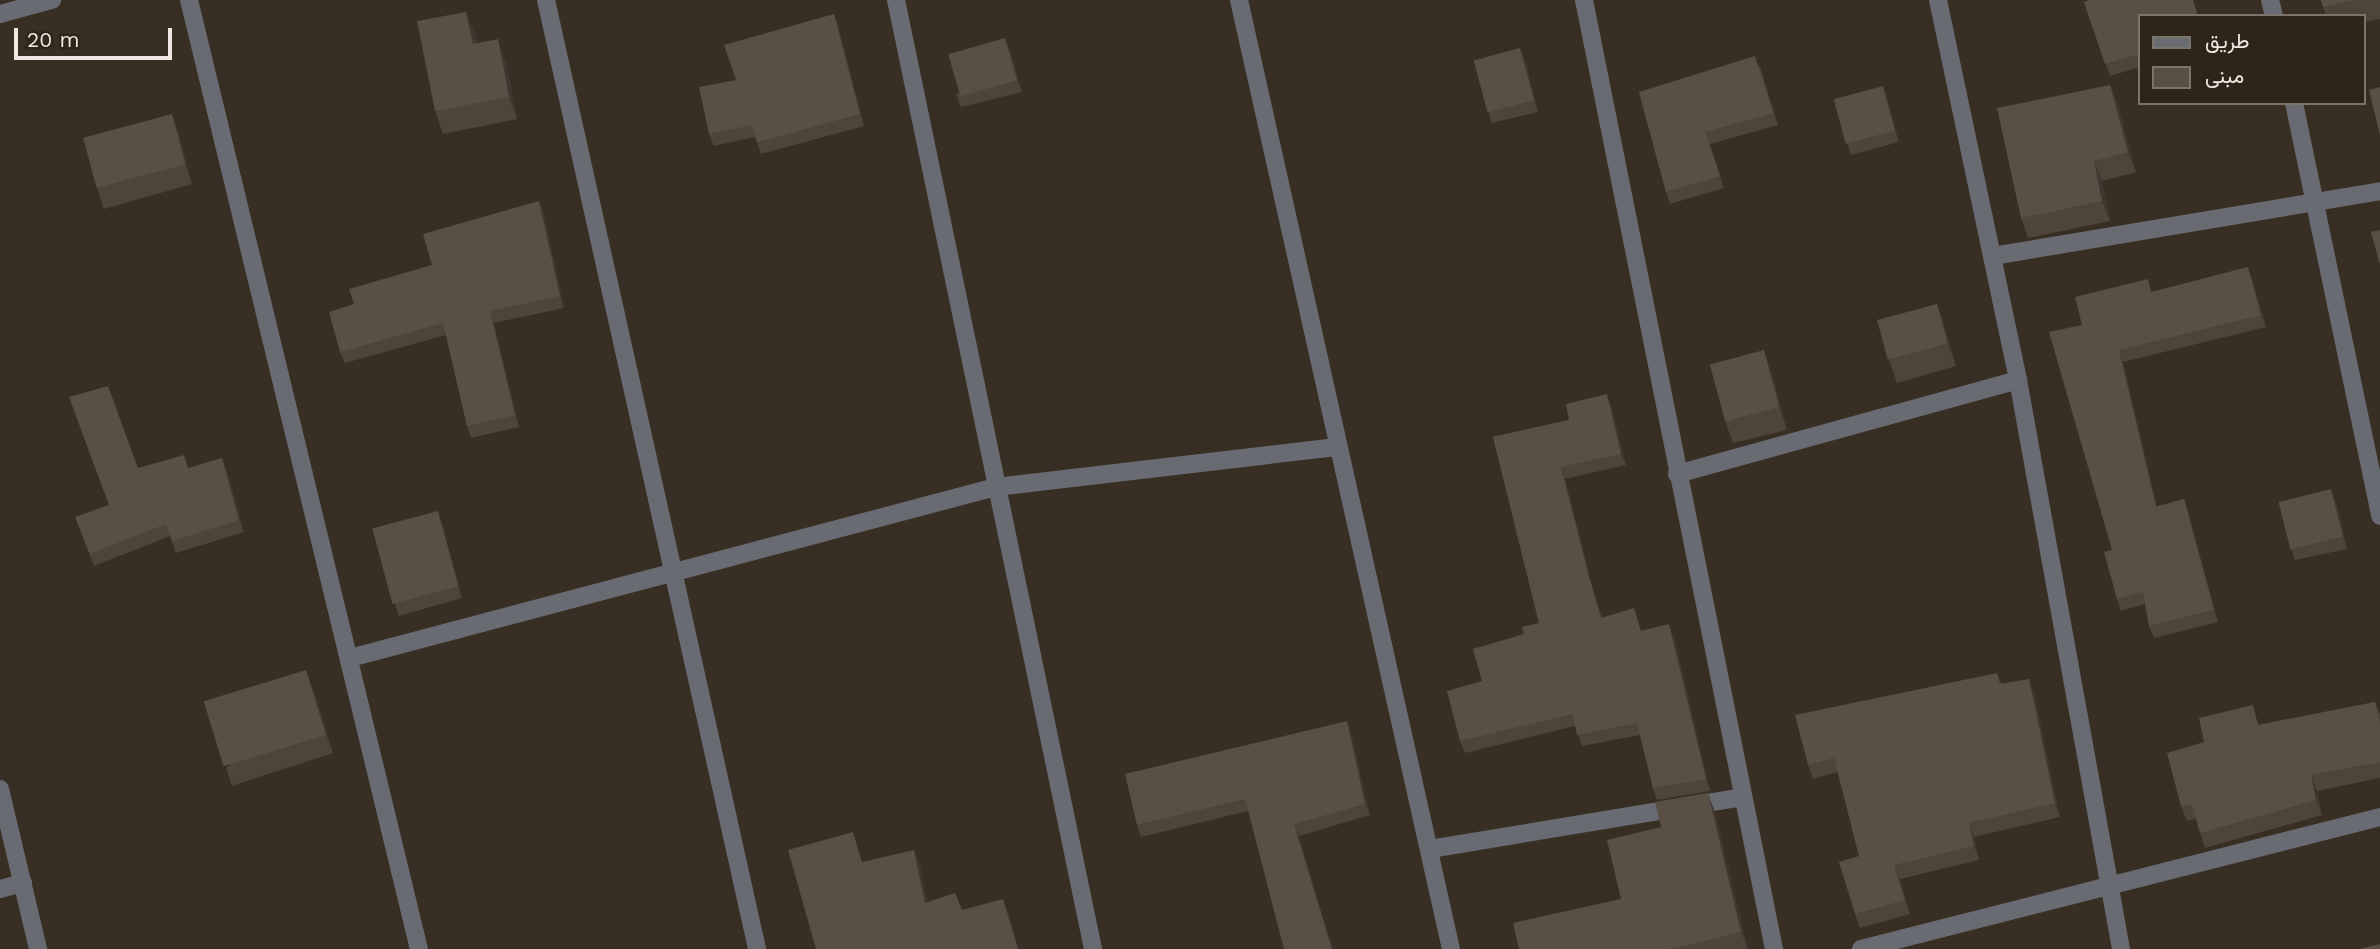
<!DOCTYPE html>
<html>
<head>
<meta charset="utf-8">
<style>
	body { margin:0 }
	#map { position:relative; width:2380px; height:949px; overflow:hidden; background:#392e24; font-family:"Work Sans",Vazirmatn,sans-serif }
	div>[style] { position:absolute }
	.minor>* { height:18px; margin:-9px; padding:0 9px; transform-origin:9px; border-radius:9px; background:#686b71 }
	.wall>* { inset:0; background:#4d443a }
	.shaded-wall>* { inset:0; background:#3f3730 }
	.building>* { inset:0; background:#5a4f44; transform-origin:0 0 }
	span { translate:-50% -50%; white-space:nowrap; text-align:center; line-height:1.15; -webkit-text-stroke:5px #2e251a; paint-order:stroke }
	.legend { position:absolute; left:2138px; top:14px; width:228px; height:91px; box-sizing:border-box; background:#2e251a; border:2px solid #7c736a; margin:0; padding:9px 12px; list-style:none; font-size:21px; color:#f0e9e3 }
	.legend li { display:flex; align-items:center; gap:14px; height:35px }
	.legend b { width:35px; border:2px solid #7c736a }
	.scale { position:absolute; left:14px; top:28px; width:158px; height:32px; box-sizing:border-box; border:4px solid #f0e9e3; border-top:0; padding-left:9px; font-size:21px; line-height:24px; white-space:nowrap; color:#f0e9e3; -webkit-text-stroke:5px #2e251a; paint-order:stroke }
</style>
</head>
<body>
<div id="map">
	<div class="minor">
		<div style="left:189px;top:0;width:976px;rotate:76.38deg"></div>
		<div style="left:546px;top:0;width:972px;rotate:77.46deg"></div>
		<div style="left:896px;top:0;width:969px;rotate:78.27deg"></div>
		<div style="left:1239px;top:0;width:972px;rotate:77.41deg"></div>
		<div style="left:1584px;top:0;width:968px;rotate:78.68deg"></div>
		<div style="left:1938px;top:0;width:388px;rotate:78.1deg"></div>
		<div style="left:2018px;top:380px;width:578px;rotate:79.74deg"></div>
		<div style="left:2270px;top:0;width:16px;rotate:76deg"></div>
		<div style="left:0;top:14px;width:54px;rotate:-15.1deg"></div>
		<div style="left:2294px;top:103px;width:422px;rotate:78.2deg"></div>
		<div style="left:1993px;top:256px;width:392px;rotate:-9.5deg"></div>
		<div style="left:1677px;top:474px;width:354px;rotate:-15.4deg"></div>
		<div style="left:350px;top:658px;width:668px;rotate:-14.83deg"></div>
		<div style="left:996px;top:487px;width:341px;rotate:-6.7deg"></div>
		<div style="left:0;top:789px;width:164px;rotate:76.6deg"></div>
		<div style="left:1430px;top:849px;width:317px;rotate:-9.4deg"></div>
		<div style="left:0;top:889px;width:24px;rotate:-15deg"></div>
		<div style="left:1861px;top:949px;width:536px;rotate:-14.27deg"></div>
	</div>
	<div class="wall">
		<div style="clip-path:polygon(2321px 0,2380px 0,2380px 19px,2364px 22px,2364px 16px,2326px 16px)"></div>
		<div style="clip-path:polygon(2084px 2px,2140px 16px,2140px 67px,2110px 76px)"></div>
		<div style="clip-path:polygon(834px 14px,838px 26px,864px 126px,761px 154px,755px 137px,714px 146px,709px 134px,736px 80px)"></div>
		<div style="clip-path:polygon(475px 34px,477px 43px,506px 62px,517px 119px,443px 134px,435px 111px)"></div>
		<div style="clip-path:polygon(1010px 49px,1022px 92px,961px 107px,956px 95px)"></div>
		<div style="clip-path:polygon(1525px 60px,1538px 112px,1492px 123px,1488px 111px)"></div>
		<div style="clip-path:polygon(1760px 67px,1778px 125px,1710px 144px,1724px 188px,1670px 204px,1666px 192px,1639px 92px)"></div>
		<div style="clip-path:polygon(2110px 85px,2118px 105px,2136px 172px,2102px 181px,2110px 221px,2028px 238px,2021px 218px)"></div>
		<div style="clip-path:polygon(1883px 86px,1899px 142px,1851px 155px,1847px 143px)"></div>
		<div style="clip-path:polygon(172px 114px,179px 134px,192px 184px,104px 209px,97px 189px)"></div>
		<div style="clip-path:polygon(544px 213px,564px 308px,494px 323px,519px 427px,471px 438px,467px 426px,446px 335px,345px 363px,340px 352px,354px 304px,432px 265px)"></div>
		<div style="clip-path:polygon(2252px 279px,2266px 327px,2123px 362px,2157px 506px,2184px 499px,2188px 511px,2218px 622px,2154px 638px,2149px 626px,2145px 604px,2121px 611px,2117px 599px,2112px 550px,2082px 325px,2152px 292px)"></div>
		<div style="clip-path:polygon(1937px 304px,1945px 327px,1956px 366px,1897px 383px,1889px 360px)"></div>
		<div style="clip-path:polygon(1772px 373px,1787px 430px,1733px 443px,1725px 421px)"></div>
		<div style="clip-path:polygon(1611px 406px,1626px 465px,1565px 479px,1593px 589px,1602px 618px,1642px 631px,1674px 636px,1710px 791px,1657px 800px,1653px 788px,1640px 735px,1582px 746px,1575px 726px,1465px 753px,1460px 741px,1482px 681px,1524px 634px,1539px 623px,1493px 437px,1569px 420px)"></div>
		<div style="clip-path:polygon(138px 468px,188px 468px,227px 470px,244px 532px,176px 553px,170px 536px,94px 566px,75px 517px,109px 505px)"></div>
		<div style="clip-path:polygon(2336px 501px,2347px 549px,2295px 560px,2291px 548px)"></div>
		<div style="clip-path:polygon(442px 523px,462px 598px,399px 616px,395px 604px)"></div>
		<div style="clip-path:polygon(1997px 673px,2001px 683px,2034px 693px,2060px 817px,1974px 837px,1979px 860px,1900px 879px,1910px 914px,1860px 928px,1855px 914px,1859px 856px,1838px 772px,1813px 779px,1808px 765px)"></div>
		<div style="clip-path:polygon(313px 688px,333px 753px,232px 786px,226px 768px)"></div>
		<div style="clip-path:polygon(2375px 702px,2380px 714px,2380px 778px,2317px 791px,2322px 815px,2205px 848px,2196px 819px,2187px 821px,2181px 806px,2259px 725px)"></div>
		<div style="clip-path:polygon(1351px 733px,1370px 815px,1299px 836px,1248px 811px,1141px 837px,1137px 825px)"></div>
		<div style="clip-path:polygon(1715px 813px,1748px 949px,1519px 949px,1621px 899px)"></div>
	</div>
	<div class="shaded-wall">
		<div style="clip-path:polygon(466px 12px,475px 34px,481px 66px,473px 44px)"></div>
		<div style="clip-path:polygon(834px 14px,838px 26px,864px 126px,860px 114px)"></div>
		<div style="clip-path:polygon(1005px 38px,1010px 49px,1022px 92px,1017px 80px)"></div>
		<div style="clip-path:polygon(498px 39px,506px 62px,517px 119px,509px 97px)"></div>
		<div style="clip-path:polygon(1520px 48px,1525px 60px,1538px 112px,1534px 100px)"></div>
		<div style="clip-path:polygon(2110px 85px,2118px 105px,2136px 172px,2128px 152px)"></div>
		<div style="clip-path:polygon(1883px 86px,1887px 98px,1899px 142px,1895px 130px)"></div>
		<div style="clip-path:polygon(172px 114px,179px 134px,192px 184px,185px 164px)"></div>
		<div style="clip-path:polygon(2094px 161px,2102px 181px,2110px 221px,2102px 201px)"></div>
		<div style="clip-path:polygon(539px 201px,544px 213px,564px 308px,560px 296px)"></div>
		<div style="clip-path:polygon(2248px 267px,2252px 279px,2266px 327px,2261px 315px)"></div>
		<div style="clip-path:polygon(1937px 304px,1945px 327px,1956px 366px,1948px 344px)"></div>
		<div style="clip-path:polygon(490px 311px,494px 323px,519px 427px,515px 415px)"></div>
		<div style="clip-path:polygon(1764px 350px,1772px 373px,1787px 430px,1779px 407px)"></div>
		<div style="clip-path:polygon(2119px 350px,2123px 362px,2160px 518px,2156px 507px)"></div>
		<div style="clip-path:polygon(1607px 394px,1611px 406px,1626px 465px,1621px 454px)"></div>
		<div style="clip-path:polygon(222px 458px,227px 470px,244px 532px,239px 520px)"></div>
		<div style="clip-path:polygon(1561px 467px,1565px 479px,1593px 589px,1605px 630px,1589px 577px)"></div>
		<div style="clip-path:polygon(2331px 489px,2336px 501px,2347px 549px,2343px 537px)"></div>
		<div style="clip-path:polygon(2184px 499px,2188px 511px,2218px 622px,2214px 610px)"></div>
		<div style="clip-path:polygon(438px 511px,442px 523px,462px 598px,458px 586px)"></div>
		<div style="clip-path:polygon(1669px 624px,1674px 636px,1710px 791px,1706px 779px)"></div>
		<div style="clip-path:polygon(306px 670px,313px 688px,333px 753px,326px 735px)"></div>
		<div style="clip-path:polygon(2029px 679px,2034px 693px,2060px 817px,2055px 803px)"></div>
		<div style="clip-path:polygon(1347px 721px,1351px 733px,1370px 815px,1365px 804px)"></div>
		<div style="clip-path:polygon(2311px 775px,2317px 791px,2322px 815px,2316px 800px)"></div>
		<div style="clip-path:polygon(1708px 793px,1715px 813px,1748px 949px,1741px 932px)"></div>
		<div style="clip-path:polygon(1969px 823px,1974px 837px,1979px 860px,1974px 846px)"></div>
		<div style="clip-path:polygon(1294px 824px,1299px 836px,1333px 949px,1332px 949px)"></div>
		<div style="clip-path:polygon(914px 850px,920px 865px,931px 917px,925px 903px)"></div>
		<div style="clip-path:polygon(1894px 865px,1900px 879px,1910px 914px,1905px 900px)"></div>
		<div style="clip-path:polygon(1003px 899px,1009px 914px,1019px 949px,1018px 949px)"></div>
	</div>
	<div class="building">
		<div style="clip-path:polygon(2089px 0,2193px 0,2198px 16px,2140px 16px,2140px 54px,2105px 64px,2084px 2px)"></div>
		<div style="clip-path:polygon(2321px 0,2355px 0,2323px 7px)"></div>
		<div style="clip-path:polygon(466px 12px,473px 44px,498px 39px,509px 97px,435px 111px,417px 21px)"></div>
		<div style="clip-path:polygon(834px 14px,860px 114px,757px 142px,752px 125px,709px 134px,699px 87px,736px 80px,724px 45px)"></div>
		<div style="left:1005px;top:38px;width:44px;height:59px;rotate:74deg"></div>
		<div style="left:1520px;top:48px;width:54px;height:48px;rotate:75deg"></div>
		<div style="clip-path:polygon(1755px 56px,1773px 113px,1705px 132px,1720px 176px,1666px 192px,1639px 92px)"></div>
		<div style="clip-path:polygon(2110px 85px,2128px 152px,2094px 161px,2102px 201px,2021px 218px,1997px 108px)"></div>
		<div style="left:1883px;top:86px;width:46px;height:51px;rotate:75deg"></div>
		<div style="clip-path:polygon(2380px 87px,2380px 135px,2369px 90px)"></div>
		<div style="left:172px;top:114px;width:52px;height:92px;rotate:75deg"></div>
		<div style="clip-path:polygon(539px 201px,560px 296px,490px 311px,515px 415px,467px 426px,443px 323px,340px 352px,329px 312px,354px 304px,349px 289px,432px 265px,423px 234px)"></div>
		<div style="clip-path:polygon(2380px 230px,2380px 265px,2371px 232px)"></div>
		<div style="clip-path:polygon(2248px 267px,2261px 315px,2119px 350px,2156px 507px,2184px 499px,2214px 610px,2149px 626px,2143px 592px,2117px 599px,2104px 552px,2112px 550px,2049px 332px,2082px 325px,2075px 297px,2148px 279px,2151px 292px)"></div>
		<div style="left:1937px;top:304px;width:41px;height:62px;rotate:75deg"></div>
		<div style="left:1764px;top:350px;width:59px;height:56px;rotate:75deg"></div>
		<div style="clip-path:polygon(108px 386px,138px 468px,184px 455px,188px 468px,222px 458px,239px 520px,172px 541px,166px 524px,90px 554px,75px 517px,109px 505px,69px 397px)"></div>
		<div style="clip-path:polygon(1607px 394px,1621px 454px,1561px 467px,1589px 577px,1601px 618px,1634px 608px,1641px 631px,1669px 624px,1706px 779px,1653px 788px,1637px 723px,1577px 735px,1572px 714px,1460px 741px,1447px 691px,1482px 681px,1473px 649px,1524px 634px,1522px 627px,1539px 623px,1493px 437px,1569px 420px,1566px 404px)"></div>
		<div style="left:2331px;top:489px;width:49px;height:54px;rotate:76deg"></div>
		<div style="left:438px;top:511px;width:78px;height:68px;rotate:75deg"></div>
		<div style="left:306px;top:670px;width:68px;height:107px;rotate:73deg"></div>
		<div style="clip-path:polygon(1997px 673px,1999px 684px,2029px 679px,2055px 803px,1969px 823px,1974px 846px,1894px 865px,1905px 900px,1855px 914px,1839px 862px,1859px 856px,1834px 758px,1808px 765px,1795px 715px)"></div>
		<div style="clip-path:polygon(2375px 702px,2380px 725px,2380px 762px,2311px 775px,2316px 800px,2200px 833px,2192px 804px,2181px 806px,2167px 753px,2204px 742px,2199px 718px,2253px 705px,2258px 725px)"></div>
		<div style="clip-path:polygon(1347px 721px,1365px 804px,1294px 824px,1332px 949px,1284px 949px,1245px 799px,1137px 825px,1125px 774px)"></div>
		<div style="clip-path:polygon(1708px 793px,1741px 932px,1670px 949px,1519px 949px,1513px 923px,1621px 899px,1607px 840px,1661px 827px,1655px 802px)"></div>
		<div style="clip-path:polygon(853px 832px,862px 862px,914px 850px,925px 903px,955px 893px,962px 910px,1003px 899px,1018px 949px,816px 949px,788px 850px)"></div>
		<div style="clip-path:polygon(2380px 944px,2380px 949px,2359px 949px)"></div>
	</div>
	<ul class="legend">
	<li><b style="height:9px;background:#686b71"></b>طريق</li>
	<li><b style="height:19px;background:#5a4f44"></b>مبنى</li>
	</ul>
	<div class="scale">20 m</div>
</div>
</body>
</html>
